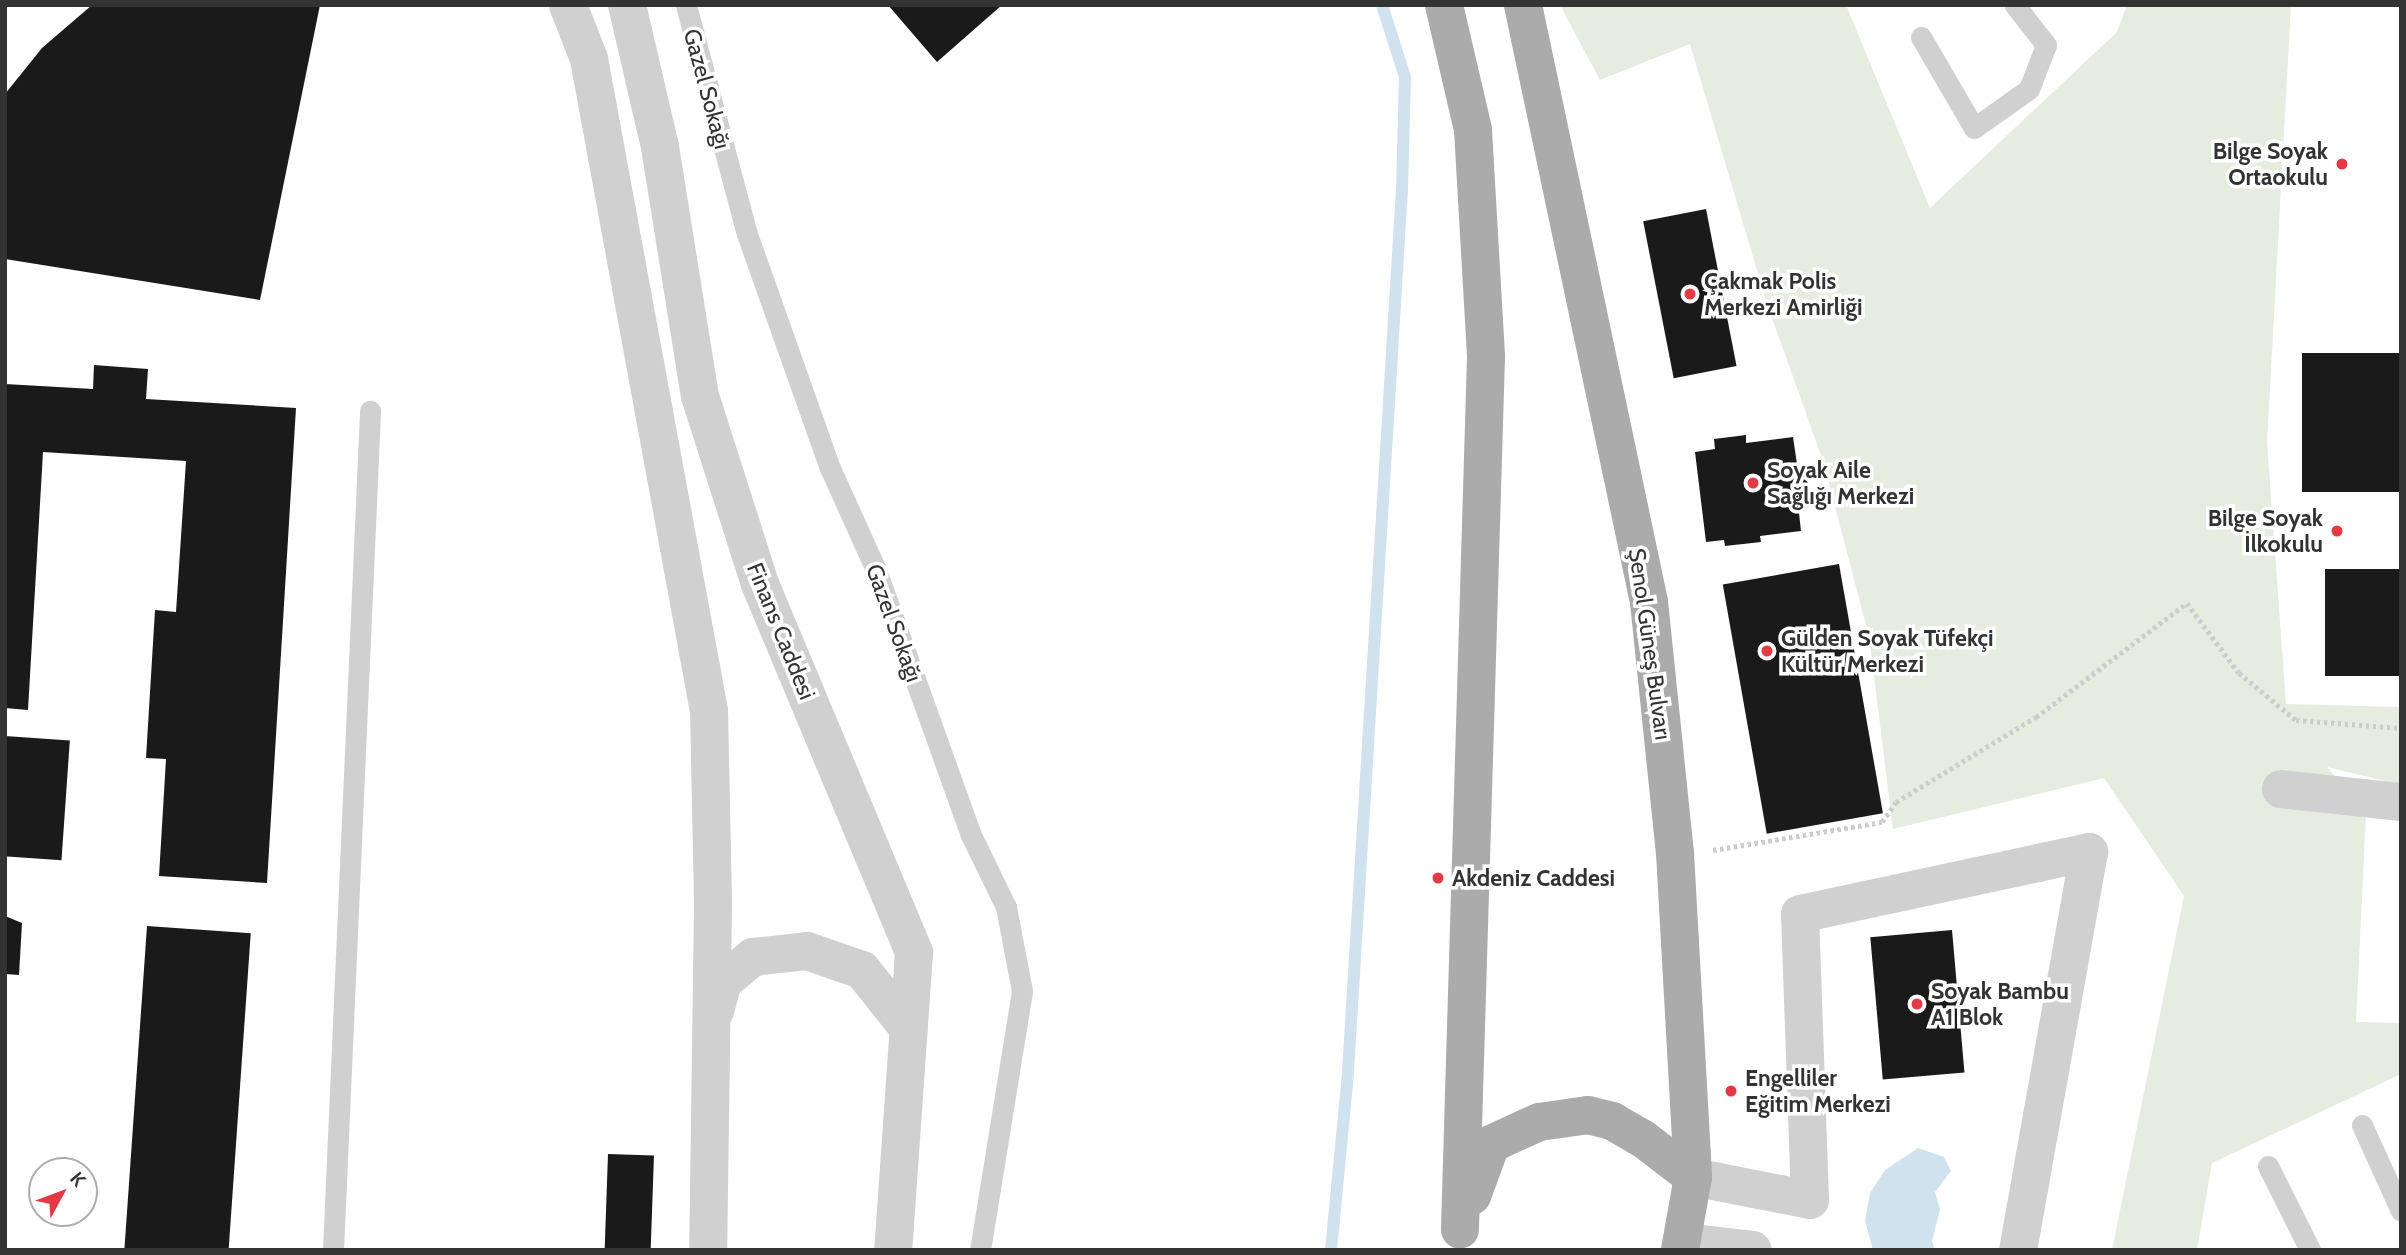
<!DOCTYPE html>
<html>
<head>
<meta charset="utf-8">
<style>
	body { margin:0 }
	#map { position:relative; width:2406px; height:1255px; overflow:hidden; background:#fff; font-family:Cabin,sans-serif }
	div>[style] { position:absolute }
	.green>* { inset:0; background:#e6ecdf }
	.water>* { inset:0; background:#cfe2ee }
	.stream>* { height:12px; margin:-6px; padding:0 6px; transform-origin:6px; border-radius:6px; background:#cfe2ee }
	.building>* { inset:0; background:#1a1a1a; transform-origin:0 0 }
	.path>* { height:4.5px; margin-top:-2.25px; transform-origin:0; background:repeating-linear-gradient(90deg,#cdcdcd 0 3.5px,transparent 0 7px) }
	.service>* { height:21px; margin:-10.5px; padding:0 10.5px; transform-origin:10.5px; border-radius:10.5px; background:#d0d0d0 }
	.minor>* { height:38px; margin:-19px; padding:0 19px; transform-origin:19px; border-radius:19px; background:#d0d0d0 }
	.tertiary>* { height:38px; margin:-19px; padding:0 19px; transform-origin:19px; border-radius:19px; background:#d0d0d0 }
	.primary>* { height:38px; margin:-19px; padding:0 19px; transform-origin:19px; border-radius:19px; background:#ababab }
	.dots>* { width:19px; height:19px; translate:-50% -50%; box-sizing:border-box; border:4px solid #fff; border-radius:50% }
	span { translate:-50% -50%; white-space:nowrap; text-align:center; line-height:1.15; -webkit-text-stroke:7px #fff; paint-order:stroke }
	.street-label { font-size:23px; color:#333 }
	.poi-label { font-size:23px; color:#333; font-weight:700 }
	.right { translate:-100% -50%; text-align:right }
	.left { translate:0 -50%; text-align:left }
	.frame { position:absolute; inset:0; border:7px solid #333; pointer-events:none }
	.north { position:absolute; left:28px; top:1157px; width:70px; height:70px; box-sizing:border-box; background:#fff; border:2px solid #adadad; border-radius:50%; rotate:49deg; font-size:19px; font-weight:700; line-height:28px; text-align:center; color:#333 }
	.north::after { content:''; display:block; margin:auto; width:24px; height:32px; background:#e63946; clip-path:polygon(50% 0,100% 100%,50% 72%,0 100%) }
</style>
</head>
<body>
<div id="map">
	<div class="green">
		<div style="clip-path:polygon(1560px 5px,1846px 5px,1930px 208px,2117px 32px,2127px 5px,2291px 5px,2267px 442px,2286px 704px,2401px 707px,2401px 785px,2327px 767px,2366px 814px,2356px 1022px,2401px 1023px,2401px 1074px,2212px 1163px,2197px 1250px,2112px 1250px,2184px 896px,2104px 778px,1893px 829px,1869px 636px,1823px 461px,1767px 304px,1690px 44px,1600px 80px)"></div>
	</div>
	<div class="water">
		<div style="clip-path:polygon(1918px 1148px,1944px 1157px,1951px 1171px,1935px 1192px,1940px 1209px,1932px 1241px,1935px 1250px,1873px 1250px,1865px 1221px,1870px 1193px,1885px 1170px)"></div>
	</div>
	<div class="stream">
		<div style="left:1331px;top:1250px;width:179px;rotate:-84.5deg"></div>
		<div style="left:1348px;top:1072px;width:884px;rotate:-86.5deg"></div>
		<div style="left:1402px;top:190px;width:113px;rotate:-88.5deg"></div>
		<div style="left:1405px;top:77px;width:76px;rotate:-107.7deg"></div>
	</div>
	<div class="building">
		<div style="clip-path:polygon(92px 5px,320px 5px,260px 300px,5px 259px,5px 94px,42px 48px)"></div>
		<div style="clip-path:polygon(888px 5px,1002px 5px,937px 62px)"></div>
		<div style="left:1706px;top:209px;width:160px;height:64px;rotate:79deg"></div>
		<div style="left:2302px;top:353px;width:99px;height:139px"></div>
		<div style="clip-path:polygon(94px 365px,148px 369px,146px 399px,296px 408px,267px 883px,159px 876px,166px 759px,146px 758px,155px 610px,176px 612px,186px 461px,43px 452px,28px 710px,5px 708px,5px 384px,93px 389px)"></div>
		<div style="clip-path:polygon(1746px 435px,1746px 443px,1793px 437px,1797px 464px,1805px 463px,1810px 502px,1798px 504px,1801px 531px,1760px 536px,1761px 542px,1725px 546px,1724px 540px,1706px 542px,1695px 452px,1715px 449px,1714px 439px)"></div>
		<div style="left:1839px;top:564px;width:253px;height:118px;rotate:80deg"></div>
		<div style="left:2401px;top:569px;width:107px;height:76px;rotate:90deg"></div>
		<div style="left:5px;top:736px;width:65px;height:120px;rotate:4deg"></div>
		<div style="clip-path:polygon(5px 916px,22px 923px,19px 975px,5px 974px)"></div>
		<div style="left:147px;top:926px;width:104px;height:325px;rotate:4deg"></div>
		<div style="left:1952px;top:930px;width:143px;height:82px;rotate:85deg"></div>
		<div style="left:608px;top:1154px;width:46px;height:96px;rotate:2deg"></div>
	</div>
	<div class="path">
		<div style="left:1713px;top:850px;width:171px;rotate:-9.4deg"></div>
		<div style="left:1882px;top:822px;width:24px;rotate:-55deg"></div>
		<div style="left:1896px;top:802px;width:164px;rotate:-31.3deg"></div>
		<div style="left:2036px;top:717px;width:189px;rotate:-37.1deg"></div>
		<div style="left:2187px;top:603px;width:87px;rotate:53.4deg"></div>
		<div style="left:2239px;top:673px;width:74px;rotate:39.5deg"></div>
		<div style="left:2296px;top:720px;width:105px;rotate:4.4deg"></div>
	</div>
	<div class="service">
		<div style="left:686px;top:5px;width:237px;rotate:75.1deg"></div>
		<div style="left:747px;top:234px;width:248px;rotate:70.5deg"></div>
		<div style="left:830px;top:468px;width:112px;rotate:65.7deg"></div>
		<div style="left:876px;top:570px;width:282px;rotate:70.3deg"></div>
		<div style="left:971px;top:835px;width:80px;rotate:64.1deg"></div>
		<div style="left:1006px;top:907px;width:86px;rotate:79.2deg"></div>
		<div style="left:1022px;top:991px;width:262px;rotate:99.2deg"></div>
		<div style="left:1921px;top:37px;width:105px;rotate:59.8deg"></div>
		<div style="left:1974px;top:128px;width:67px;rotate:-35.3deg"></div>
		<div style="left:2029px;top:89px;width:47px;rotate:-68.9deg"></div>
		<div style="left:2046px;top:45px;width:51px;rotate:-127.8deg"></div>
		<div style="left:2362px;top:1125px;width:94px;rotate:65.6deg"></div>
		<div style="left:2268px;top:1166px;width:94px;rotate:63.4deg"></div>
		<div style="left:333px;top:1250px;width:840px;rotate:-87.47deg"></div>
	</div>
	<div class="minor">
		<div style="left:2281px;top:789px;width:121px;rotate:6.2deg"></div>
		<div style="left:1693px;top:1177px;width:119px;rotate:11.1deg"></div>
		<div style="left:1810px;top:1200px;width:286px;rotate:-92deg"></div>
		<div style="left:1800px;top:914px;width:296px;rotate:-12.1deg"></div>
		<div style="left:2089px;top:852px;width:404px;rotate:100.1deg"></div>
		<div style="left:1683px;top:1242px;width:70px;rotate:6.5deg"></div>
	</div>
	<div class="tertiary">
		<div style="left:568px;top:5px;width:58px;rotate:68.7deg"></div>
		<div style="left:589px;top:59px;width:663px;rotate:79.57deg"></div>
		<div style="left:709px;top:711px;width:194px;rotate:88.8deg"></div>
		<div style="left:713px;top:905px;width:345px;rotate:90.8deg"></div>
		<div style="left:627px;top:5px;width:146px;rotate:76.9deg"></div>
		<div style="left:660px;top:147px;width:252px;rotate:80.9deg"></div>
		<div style="left:700px;top:396px;width:197px;rotate:72.3deg"></div>
		<div style="left:760px;top:584px;width:400px;rotate:67.3deg"></div>
		<div style="left:914px;top:953px;width:298px;rotate:94deg"></div>
		<div style="left:715px;top:1011px;width:30px;rotate:-75deg"></div>
		<div style="left:723px;top:982px;width:39px;rotate:-40deg"></div>
		<div style="left:753px;top:957px;width:54px;rotate:-6.3deg"></div>
		<div style="left:807px;top:951px;width:58px;rotate:19.1deg"></div>
		<div style="left:862px;top:970px;width:75px;rotate:51.5deg"></div>
	</div>
	<div class="primary">
		<div style="left:1444px;top:5px;width:128px;rotate:76.9deg"></div>
		<div style="left:1473px;top:130px;width:227px;rotate:86.7deg"></div>
		<div style="left:1486px;top:357px;width:873px;rotate:91.71deg"></div>
		<div style="left:1523px;top:5px;width:610px;rotate:78.08deg"></div>
		<div style="left:1649px;top:602px;width:252px;rotate:84.1deg"></div>
		<div style="left:1675px;top:853px;width:324px;rotate:86.8deg"></div>
		<div style="left:1693px;top:1177px;width:74px;rotate:100.1deg"></div>
		<div style="left:1472px;top:1196px;width:55px;rotate:-69.9deg"></div>
		<div style="left:1491px;top:1144px;width:53px;rotate:-24.6deg"></div>
		<div style="left:1539px;top:1122px;width:49px;rotate:-8.1deg"></div>
		<div style="left:1588px;top:1115px;width:25px;rotate:14deg"></div>
		<div style="left:1612px;top:1121px;width:34px;rotate:30deg"></div>
		<div style="left:1642px;top:1138px;width:64px;rotate:37.4deg"></div>
	</div>
	<div class="dots">
		<div style="left:2342px;top:164px;background:#e63946"></div>
		<div style="left:1690px;top:294px;background:#e63946"></div>
		<div style="left:1753px;top:483px;background:#e63946"></div>
		<div style="left:2337px;top:531px;background:#e63946"></div>
		<div style="left:1767px;top:651px;background:#e63946"></div>
		<div style="left:1438px;top:878px;background:#e63946"></div>
		<div style="left:1917px;top:1004px;background:#e63946"></div>
		<div style="left:1731px;top:1091px;background:#e63946"></div>
	</div>
	<div class="street-label">
		<span style="left:707px;top:89px;rotate:75deg">Gazel Sokağı</span>
		<span style="left:894px;top:623px;rotate:70deg">Gazel Sokağı</span>
		<span style="left:781px;top:631px;rotate:68deg">Finans Caddesi</span>
		<span style="left:1650px;top:644px;rotate:82deg">Şenol Güneş Bulvarı</span>
	</div>
	<div class="poi-label">
		<span class="right" style="left:2328px;top:164px">Bilge Soyak<br>Ortaokulu</span>
		<span class="left" style="left:1704px;top:294px">Çakmak Polis<br>Merkezi Amirliği</span>
		<span class="left" style="left:1767px;top:483px">Soyak Aile<br>Sağlığı Merkezi</span>
		<span class="right" style="left:2323px;top:531px">Bilge Soyak<br>İlkokulu</span>
		<span class="left" style="left:1781px;top:651px">Gülden Soyak Tüfekçi<br>Kültür Merkezi</span>
		<span class="left" style="left:1452px;top:878px">Akdeniz Caddesi</span>
		<span class="left" style="left:1931px;top:1004px">Soyak Bambu<br>A1 Blok</span>
		<span class="left" style="left:1745px;top:1091px">Engelliler<br>Eğitim Merkezi</span>
	</div>
	<div class="frame"></div>
	<div class="north">K</div>
</div>
</body>
</html>
